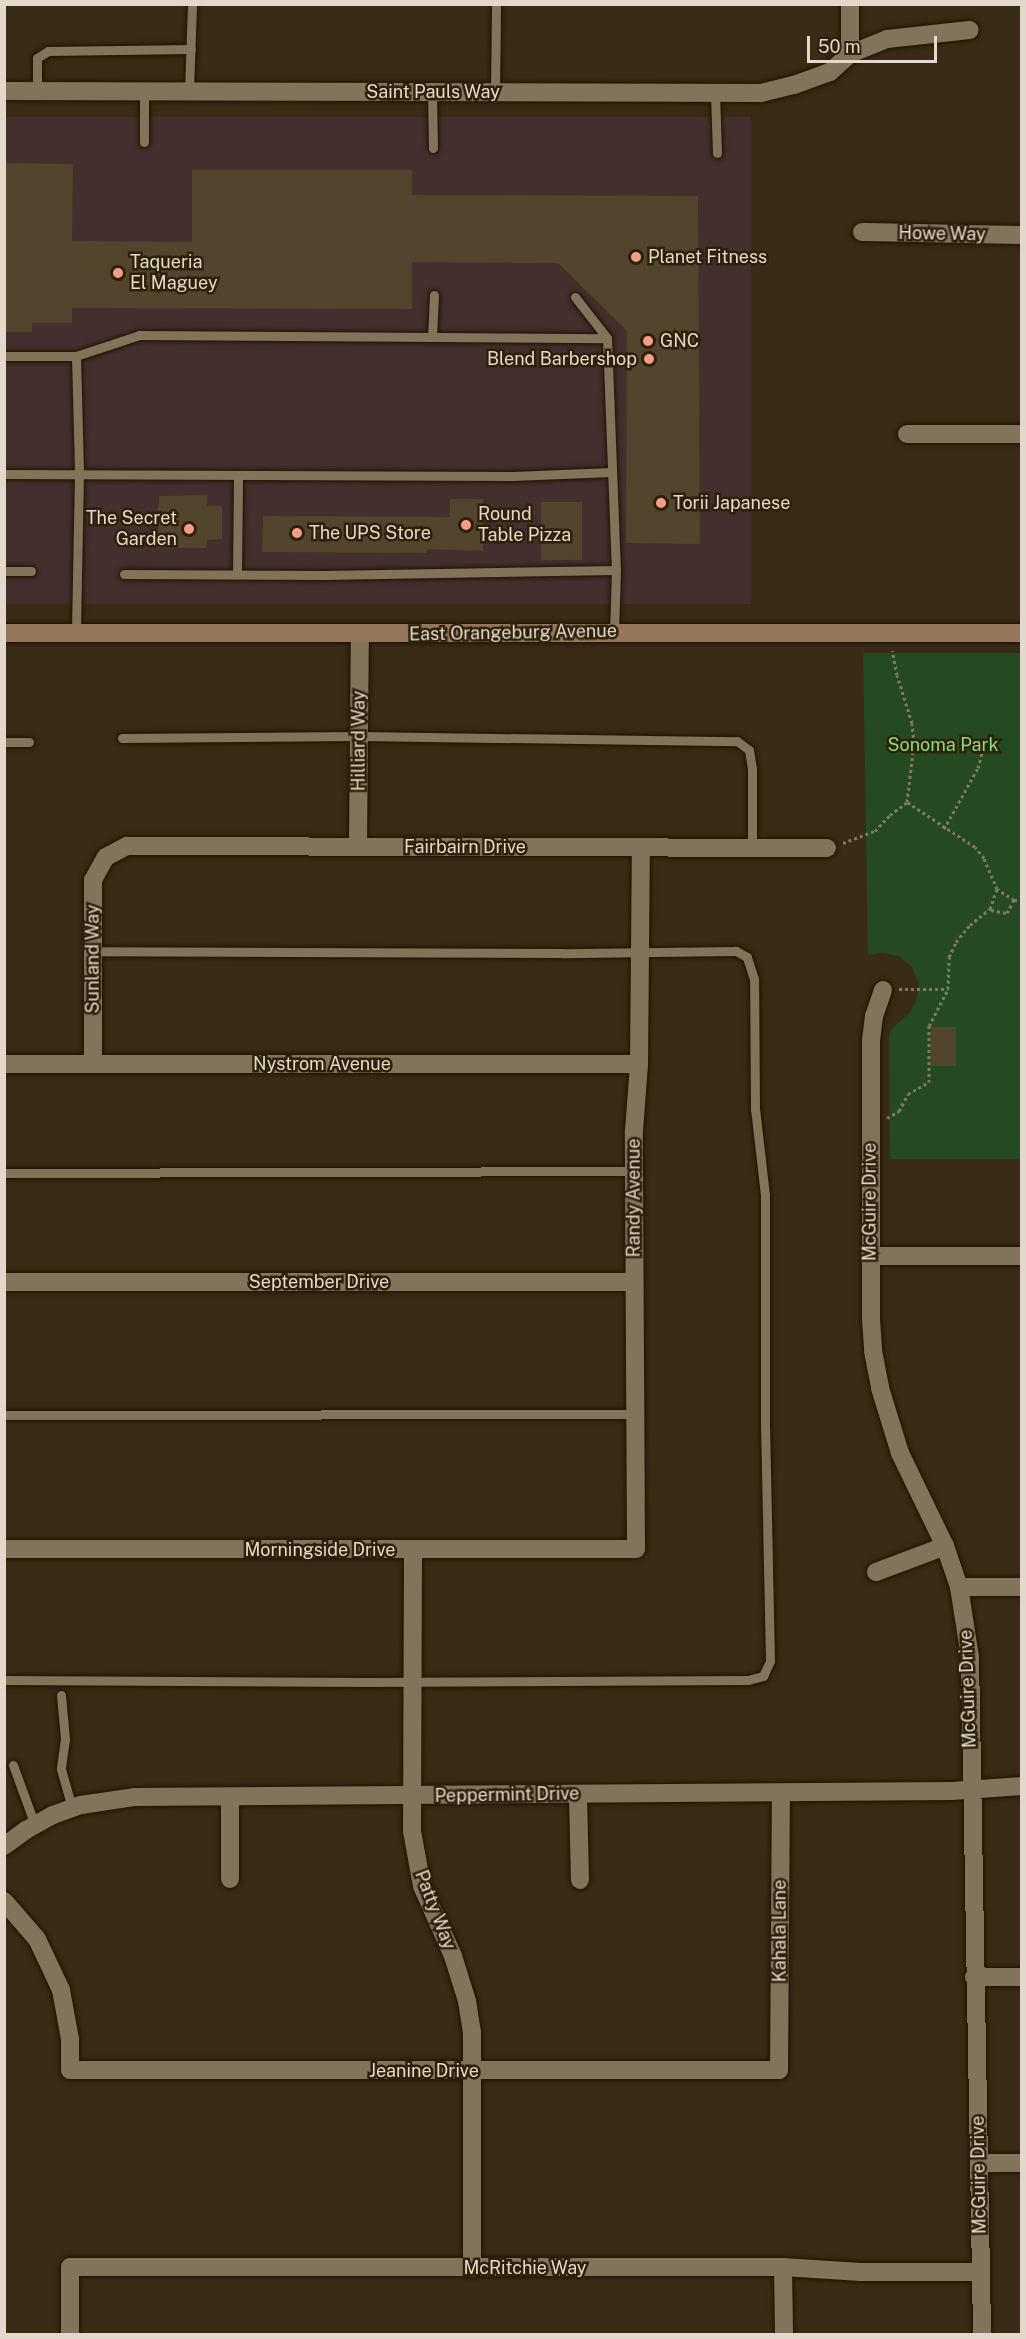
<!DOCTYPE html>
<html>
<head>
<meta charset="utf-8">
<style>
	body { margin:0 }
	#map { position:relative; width:1026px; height:2339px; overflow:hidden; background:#392b15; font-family:"Public Sans",sans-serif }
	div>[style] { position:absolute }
	.commercial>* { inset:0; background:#432f2d; transform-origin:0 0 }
	.green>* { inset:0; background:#254a21 }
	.building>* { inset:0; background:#52442d; transform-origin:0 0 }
	.path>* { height:3px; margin-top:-1.5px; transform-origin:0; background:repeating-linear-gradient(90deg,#837765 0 3px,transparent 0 6px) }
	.roads { filter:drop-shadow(0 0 2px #201300) drop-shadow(0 0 2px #201300) }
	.lane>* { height:9px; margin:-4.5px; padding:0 4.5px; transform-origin:4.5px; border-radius:4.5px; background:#82735b }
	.street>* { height:18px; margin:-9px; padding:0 9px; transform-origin:9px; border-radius:9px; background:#82735b }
	.secondary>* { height:18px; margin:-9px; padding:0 9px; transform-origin:9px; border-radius:9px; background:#96765b }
	.dots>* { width:16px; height:16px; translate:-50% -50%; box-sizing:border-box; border:3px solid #2e210b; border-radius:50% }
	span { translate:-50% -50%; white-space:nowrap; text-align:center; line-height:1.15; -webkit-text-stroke:5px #2e210b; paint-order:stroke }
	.street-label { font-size:18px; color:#e2d9cc }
	.poi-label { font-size:18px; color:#e2d9cc }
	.left { translate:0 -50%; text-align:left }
	.right { translate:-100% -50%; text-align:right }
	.park-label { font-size:18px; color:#86de7c }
	.frame { position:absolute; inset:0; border:6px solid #e2d9cc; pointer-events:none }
	.scale { position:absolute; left:807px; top:36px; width:130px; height:27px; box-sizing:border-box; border:3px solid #e2d9cc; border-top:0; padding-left:8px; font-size:18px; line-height:21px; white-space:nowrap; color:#e2d9cc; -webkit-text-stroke:4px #2e210b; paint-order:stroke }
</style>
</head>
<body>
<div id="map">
	<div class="commercial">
		<div style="left:5px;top:117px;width:746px;height:487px"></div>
	</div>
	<div class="green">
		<div style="clip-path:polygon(863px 653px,1021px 653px,1021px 1159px,890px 1159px,889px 1038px,891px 1030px,910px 1012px,916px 1002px,919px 984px,912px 967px,899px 956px,880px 953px,868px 955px)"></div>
	</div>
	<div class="building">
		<div style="clip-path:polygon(4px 163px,73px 164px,72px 241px,192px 242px,192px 170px,412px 170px,412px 195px,698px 196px,700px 544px,626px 543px,627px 331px,558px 263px,412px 262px,412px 309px,72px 308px,72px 323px,32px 323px,32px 332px,4px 332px)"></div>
		<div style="clip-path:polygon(207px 495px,207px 506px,222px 506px,222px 539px,207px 540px,206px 548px,157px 548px,159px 496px)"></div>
		<div style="clip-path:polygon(450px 499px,483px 499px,483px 551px,427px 549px,427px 553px,262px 552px,263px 516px,450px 517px)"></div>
		<div style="left:541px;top:502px;width:41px;height:58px"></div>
		<div style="left:931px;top:1027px;width:25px;height:39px"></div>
	</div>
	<div class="path">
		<div style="left:944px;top:829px;width:70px;rotate:-60.9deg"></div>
		<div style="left:978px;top:768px;width:28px;rotate:-75deg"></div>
		<div style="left:843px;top:843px;width:34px;rotate:-21deg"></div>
		<div style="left:875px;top:831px;width:22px;rotate:-47deg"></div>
		<div style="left:890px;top:815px;width:21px;rotate:-37deg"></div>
		<div style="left:907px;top:802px;width:59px;rotate:-83.2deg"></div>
		<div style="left:914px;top:743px;width:20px;rotate:-96deg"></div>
		<div style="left:912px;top:723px;width:50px;rotate:-107.4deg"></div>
		<div style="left:897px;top:675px;width:25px;rotate:-101deg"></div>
		<div style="left:1014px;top:900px;width:8px"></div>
		<div style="left:991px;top:910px;width:16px;rotate:11deg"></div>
		<div style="left:1007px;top:913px;width:15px;rotate:-62deg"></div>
		<div style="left:1014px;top:900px;width:20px;rotate:-147deg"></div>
		<div style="left:899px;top:989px;width:49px"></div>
		<div style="left:887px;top:1118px;width:14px;rotate:-30deg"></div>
		<div style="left:899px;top:1111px;width:19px;rotate:-62deg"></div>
		<div style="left:908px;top:1094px;width:24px;rotate:-30deg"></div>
		<div style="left:929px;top:1082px;width:56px;rotate:-90deg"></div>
		<div style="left:929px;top:1026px;width:42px;rotate:-62.8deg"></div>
		<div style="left:948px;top:989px;width:32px;rotate:-88deg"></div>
		<div style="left:949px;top:957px;width:17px;rotate:-65deg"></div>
		<div style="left:956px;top:942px;width:22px;rotate:-51deg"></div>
		<div style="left:970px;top:925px;width:26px;rotate:-39deg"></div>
		<div style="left:990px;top:909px;width:21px;rotate:-71deg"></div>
		<div style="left:997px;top:889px;width:34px;rotate:-113deg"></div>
		<div style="left:984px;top:858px;width:14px;rotate:-129deg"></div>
		<div style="left:975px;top:847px;width:82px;rotate:-146.5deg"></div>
	</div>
	<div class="roads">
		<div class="lane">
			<div style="left:37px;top:91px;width:33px;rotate:-90deg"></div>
			<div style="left:37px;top:58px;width:13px;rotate:-32deg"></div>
			<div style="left:48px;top:51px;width:143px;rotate:-0.8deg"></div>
			<div style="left:189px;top:91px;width:87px;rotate:-88deg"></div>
			<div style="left:432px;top:92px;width:56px;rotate:89deg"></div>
			<div style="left:495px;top:92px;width:88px;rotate:-89.3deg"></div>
			<div style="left:715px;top:93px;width:60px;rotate:88.1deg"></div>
			<div style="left:144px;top:142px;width:51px;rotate:-90deg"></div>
			<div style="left:575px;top:297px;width:52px;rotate:52deg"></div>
			<div style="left:607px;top:338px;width:232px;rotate:87.8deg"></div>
			<div style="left:616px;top:570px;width:62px;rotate:91.8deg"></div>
			<div style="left:432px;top:337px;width:42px;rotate:-87.3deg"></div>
			<div style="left:4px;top:356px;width:72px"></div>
			<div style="left:76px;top:356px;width:66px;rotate:-18.4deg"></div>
			<div style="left:139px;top:335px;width:468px;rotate:0.4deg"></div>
			<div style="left:76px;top:356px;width:118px;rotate:88.5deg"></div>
			<div style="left:79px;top:474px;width:159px;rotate:91.1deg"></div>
			<div style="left:4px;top:474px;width:509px;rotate:0.23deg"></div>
			<div style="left:513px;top:476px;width:99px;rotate:-2.3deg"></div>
			<div style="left:4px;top:571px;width:27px"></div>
			<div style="left:124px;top:574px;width:201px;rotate:0.3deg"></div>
			<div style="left:325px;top:575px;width:291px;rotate:-1deg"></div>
			<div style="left:237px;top:574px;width:99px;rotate:-89.4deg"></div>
			<div style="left:122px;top:738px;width:237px;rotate:-0.5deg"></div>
			<div style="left:359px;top:736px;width:378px;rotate:0.8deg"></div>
			<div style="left:737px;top:741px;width:15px;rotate:37deg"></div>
			<div style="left:749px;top:750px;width:18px;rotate:81deg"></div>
			<div style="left:752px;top:768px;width:80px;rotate:90deg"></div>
			<div style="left:4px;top:742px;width:25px"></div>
			<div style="left:4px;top:1173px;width:630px;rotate:-0.18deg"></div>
			<div style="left:4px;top:1415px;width:631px;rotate:-0.09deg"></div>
			<div style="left:4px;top:1680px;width:364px;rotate:0.3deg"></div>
			<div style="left:368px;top:1682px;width:380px;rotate:-0.3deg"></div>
			<div style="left:748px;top:1680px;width:16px;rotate:-15deg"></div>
			<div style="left:763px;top:1676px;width:17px;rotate:-65deg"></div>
			<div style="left:770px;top:1661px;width:235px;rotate:-91.2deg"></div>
			<div style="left:765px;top:1426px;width:231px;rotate:-90deg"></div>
			<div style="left:765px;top:1195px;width:87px;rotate:-96.6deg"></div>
			<div style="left:755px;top:1109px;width:130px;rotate:-90.4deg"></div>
			<div style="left:754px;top:979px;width:23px;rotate:-108deg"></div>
			<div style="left:747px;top:957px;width:13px;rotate:-151deg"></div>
			<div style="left:736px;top:951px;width:174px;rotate:179.3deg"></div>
			<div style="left:562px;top:953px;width:469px;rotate:-179.8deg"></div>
			<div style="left:61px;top:1695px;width:44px;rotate:84.8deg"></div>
			<div style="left:65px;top:1739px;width:30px;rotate:98deg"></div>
			<div style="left:61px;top:1769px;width:41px;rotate:74.2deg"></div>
			<div style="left:13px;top:1765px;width:64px;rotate:69.9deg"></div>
		</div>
		<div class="street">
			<div style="left:850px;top:4px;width:50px;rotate:90deg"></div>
			<div style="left:4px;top:91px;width:757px;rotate:0.15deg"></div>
			<div style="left:761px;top:93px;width:34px;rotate:-14deg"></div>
			<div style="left:794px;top:85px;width:38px;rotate:-20deg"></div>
			<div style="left:830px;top:72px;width:27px;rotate:-42deg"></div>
			<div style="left:850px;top:54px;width:40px;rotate:-22deg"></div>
			<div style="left:887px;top:39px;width:83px;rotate:-6.2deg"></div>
			<div style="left:862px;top:232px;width:160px;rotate:1.1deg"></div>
			<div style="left:907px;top:434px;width:115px"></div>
			<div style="left:358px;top:847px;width:213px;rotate:-89.5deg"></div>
			<div style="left:883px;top:990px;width:28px;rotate:109deg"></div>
			<div style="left:874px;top:1016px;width:25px;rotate:97deg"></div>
			<div style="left:871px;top:1041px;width:278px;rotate:90deg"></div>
			<div style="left:871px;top:1319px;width:32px;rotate:86deg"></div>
			<div style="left:873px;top:1351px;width:38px;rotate:79deg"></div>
			<div style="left:880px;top:1388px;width:68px;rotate:72.9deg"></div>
			<div style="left:900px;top:1453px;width:103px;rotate:64.2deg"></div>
			<div style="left:945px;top:1546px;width:43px;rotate:71.1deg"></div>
			<div style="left:959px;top:1587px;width:71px;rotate:81.1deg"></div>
			<div style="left:970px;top:1657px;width:677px;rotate:88.98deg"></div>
			<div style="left:4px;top:1064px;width:635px"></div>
			<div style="left:93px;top:1064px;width:184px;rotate:-90deg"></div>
			<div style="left:93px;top:880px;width:26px;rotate:-61deg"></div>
			<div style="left:106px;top:857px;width:24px;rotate:-28deg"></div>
			<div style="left:127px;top:846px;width:700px;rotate:0.16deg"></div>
			<div style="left:870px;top:1256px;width:152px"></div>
			<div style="left:4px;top:1282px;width:630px"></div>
			<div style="left:4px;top:1549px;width:632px"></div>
			<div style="left:636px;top:1549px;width:418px;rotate:-90.3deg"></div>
			<div style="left:634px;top:1131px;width:67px;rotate:-85.7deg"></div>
			<div style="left:639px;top:1064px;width:217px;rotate:-89.5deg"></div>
			<div style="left:413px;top:1551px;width:280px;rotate:90.2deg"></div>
			<div style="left:412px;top:1831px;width:56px;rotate:79.7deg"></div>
			<div style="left:422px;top:1886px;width:77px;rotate:66.1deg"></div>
			<div style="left:453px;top:1956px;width:47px;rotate:72.7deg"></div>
			<div style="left:467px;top:2001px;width:31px;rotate:81deg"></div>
			<div style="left:472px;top:2032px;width:236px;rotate:90deg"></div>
			<div style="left:876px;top:1572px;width:74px;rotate:-20.6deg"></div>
			<div style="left:959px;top:1587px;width:63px"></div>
			<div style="left:578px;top:1794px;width:86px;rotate:88.7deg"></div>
			<div style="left:4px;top:1846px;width:27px;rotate:-36deg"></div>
			<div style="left:26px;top:1830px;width:31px;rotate:-29deg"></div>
			<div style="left:53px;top:1815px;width:30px;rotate:-20deg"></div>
			<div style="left:81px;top:1805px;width:55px;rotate:-8.4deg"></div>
			<div style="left:135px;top:1797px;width:817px;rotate:-0.42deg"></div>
			<div style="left:952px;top:1791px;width:70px;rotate:-4.1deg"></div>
			<div style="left:230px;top:1879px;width:82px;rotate:-90deg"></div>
			<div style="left:4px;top:1901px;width:50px;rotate:49deg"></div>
			<div style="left:37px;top:1939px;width:56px;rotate:64.8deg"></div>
			<div style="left:61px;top:1990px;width:50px;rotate:79.6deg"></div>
			<div style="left:70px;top:2039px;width:31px;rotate:90deg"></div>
			<div style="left:70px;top:2070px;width:709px"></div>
			<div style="left:779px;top:2070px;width:277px;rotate:-89.6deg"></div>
			<div style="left:974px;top:1977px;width:48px"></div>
			<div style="left:979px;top:2163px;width:43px"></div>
			<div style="left:783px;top:2267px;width:67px;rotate:89.1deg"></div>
			<div style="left:70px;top:2334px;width:67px;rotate:-90deg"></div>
			<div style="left:70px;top:2267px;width:713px"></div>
			<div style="left:783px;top:2267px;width:78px;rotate:3.7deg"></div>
			<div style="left:861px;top:2272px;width:120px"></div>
		</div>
		<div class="secondary">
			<div style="left:4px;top:633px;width:1018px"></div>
		</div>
	</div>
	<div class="dots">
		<div style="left:636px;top:257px;background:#f49e8a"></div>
		<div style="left:118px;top:273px;background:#f49e8a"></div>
		<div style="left:648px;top:341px;background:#f49e8a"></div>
		<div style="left:649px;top:359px;background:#f49e8a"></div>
		<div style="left:661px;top:503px;background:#f49e8a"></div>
		<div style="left:466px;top:525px;background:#f49e8a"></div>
		<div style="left:189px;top:529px;background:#f49e8a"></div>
		<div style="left:297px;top:533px;background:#f49e8a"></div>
	</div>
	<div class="street-label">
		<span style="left:433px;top:92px">Saint Pauls Way</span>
		<span style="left:942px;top:234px;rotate:1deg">Howe Way</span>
		<span style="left:513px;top:633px;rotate:-1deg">East Orangeburg Avenue</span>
		<span style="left:359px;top:741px;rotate:-90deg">Hilliard Way</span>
		<span style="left:465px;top:847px">Fairbairn Drive</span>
		<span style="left:93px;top:959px;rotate:-90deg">Sunland Way</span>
		<span style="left:322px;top:1064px">Nystrom Avenue</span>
		<span style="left:634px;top:1198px;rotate:-90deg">Randy Avenue</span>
		<span style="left:870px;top:1202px;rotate:-90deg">McGuire Drive</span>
		<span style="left:319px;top:1282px">September Drive</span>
		<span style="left:320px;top:1550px">Morningside Drive</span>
		<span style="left:968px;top:1689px;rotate:-92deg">McGuire Drive</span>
		<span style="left:507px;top:1795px;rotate:-1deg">Peppermint Drive</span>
		<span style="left:435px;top:1910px;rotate:69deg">Patty Way</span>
		<span style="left:780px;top:1931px;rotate:-90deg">Kahala Lane</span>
		<span style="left:424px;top:2071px">Jeanine Drive</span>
		<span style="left:979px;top:2175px;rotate:-91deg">McGuire Drive</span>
		<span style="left:525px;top:2268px">McRitchie Way</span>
	</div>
	<div class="poi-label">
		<span class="left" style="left:648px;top:257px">Planet Fitness</span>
		<span class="left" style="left:130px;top:273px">Taqueria<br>El Maguey</span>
		<span class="left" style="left:660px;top:341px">GNC</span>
		<span class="right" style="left:637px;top:359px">Blend Barbershop</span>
		<span class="left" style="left:673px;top:503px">Torii Japanese</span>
		<span class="left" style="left:478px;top:525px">Round<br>Table Pizza</span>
		<span class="right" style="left:177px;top:529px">The Secret<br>Garden</span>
		<span class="left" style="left:309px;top:533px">The UPS Store</span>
	</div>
	<div class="park-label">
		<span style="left:943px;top:745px">Sonoma Park</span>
	</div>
	<div class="frame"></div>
	<div class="scale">50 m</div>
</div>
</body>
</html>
